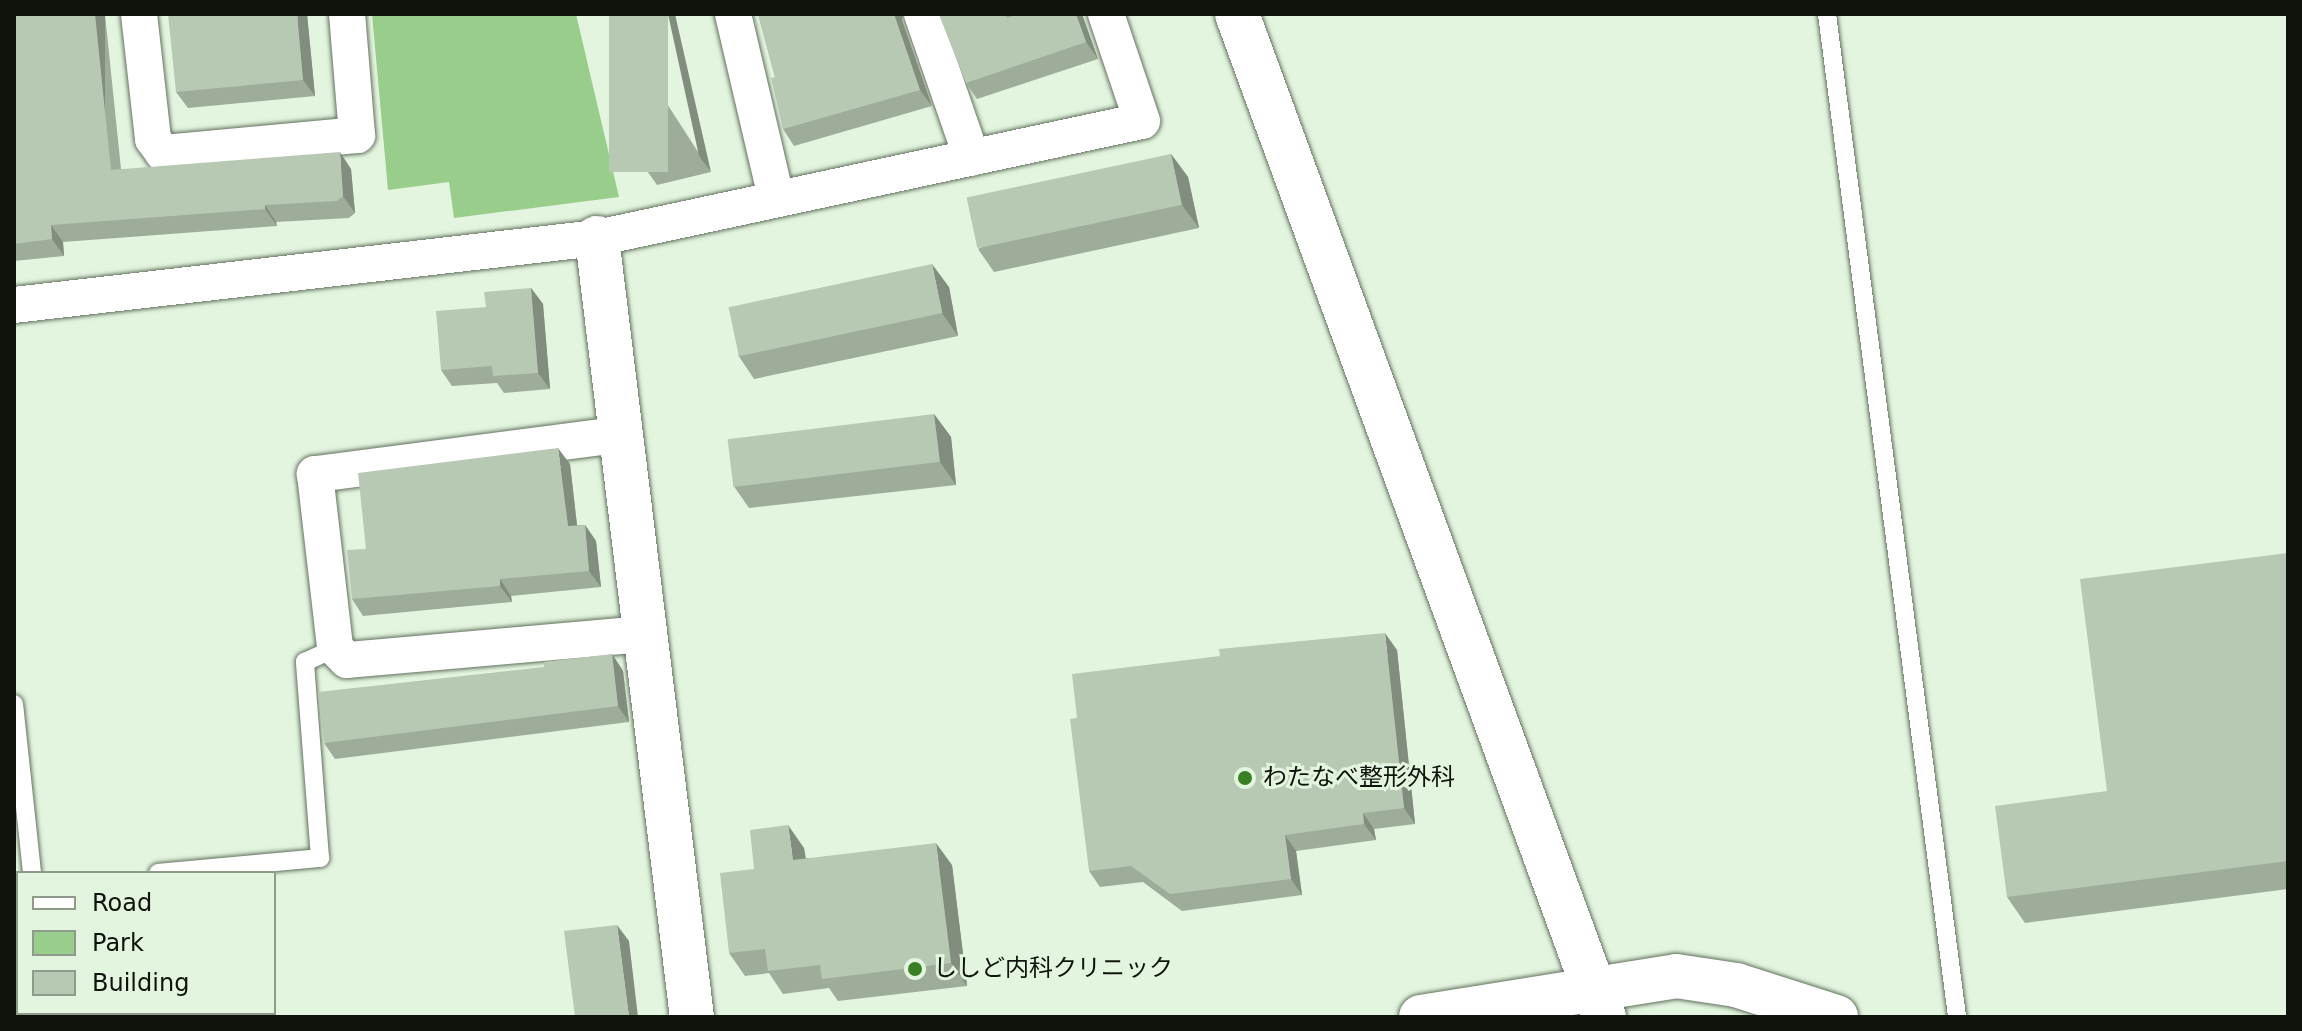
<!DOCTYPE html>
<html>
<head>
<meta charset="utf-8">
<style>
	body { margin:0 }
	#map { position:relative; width:2302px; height:1031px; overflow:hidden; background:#e3f5df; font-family:"DejaVu Sans","Noto Sans JP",sans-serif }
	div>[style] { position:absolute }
	.green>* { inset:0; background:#99cd8c }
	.roads { filter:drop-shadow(0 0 2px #62715e) drop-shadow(0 0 2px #62715e) }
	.service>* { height:18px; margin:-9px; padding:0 9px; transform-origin:9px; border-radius:9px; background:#fff }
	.minor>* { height:36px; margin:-18px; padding:0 18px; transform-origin:18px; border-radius:18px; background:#fff }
	.tertiary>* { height:44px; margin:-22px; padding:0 22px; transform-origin:22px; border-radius:22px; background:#fff }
	.wall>* { inset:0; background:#9ead9a }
	.shaded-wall>* { inset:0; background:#818d7d; transform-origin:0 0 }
	.building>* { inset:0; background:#b8c9b3; transform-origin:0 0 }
	.dots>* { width:22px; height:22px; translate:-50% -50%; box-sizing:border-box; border:4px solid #e3f5df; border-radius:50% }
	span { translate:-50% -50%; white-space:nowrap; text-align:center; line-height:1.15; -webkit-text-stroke:6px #e3f5df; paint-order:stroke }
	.poi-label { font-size:24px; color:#0e140c }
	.left { translate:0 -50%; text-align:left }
	.frame { position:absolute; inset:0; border:16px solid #0e140c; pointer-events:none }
	.legend { position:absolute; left:16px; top:871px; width:260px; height:144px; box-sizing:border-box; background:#e3f5df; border:2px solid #8e9b8b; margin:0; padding:10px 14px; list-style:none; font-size:24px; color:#0e140c }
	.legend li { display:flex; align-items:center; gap:16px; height:40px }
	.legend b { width:40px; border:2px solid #8e9b8b }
</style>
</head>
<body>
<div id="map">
	<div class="green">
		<div style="clip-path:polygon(372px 14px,576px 14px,619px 197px,454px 218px,449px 182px,388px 190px)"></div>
	</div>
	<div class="roads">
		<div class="service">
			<div style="left:1827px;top:14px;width:1011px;rotate:82.61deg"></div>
			<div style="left:14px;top:704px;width:170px;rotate:83.9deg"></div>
			<div style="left:158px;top:873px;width:163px;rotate:-5.3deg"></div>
			<div style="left:320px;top:858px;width:197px;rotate:-94.4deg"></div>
			<div style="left:305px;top:662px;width:33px;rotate:-25deg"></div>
		</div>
		<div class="minor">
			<div style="left:139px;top:14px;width:126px;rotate:83.6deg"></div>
			<div style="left:153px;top:139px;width:17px;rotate:54deg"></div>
			<div style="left:163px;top:153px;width:195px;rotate:-5.3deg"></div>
			<div style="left:357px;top:135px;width:121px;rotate:-94.7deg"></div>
			<div style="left:733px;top:14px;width:189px;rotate:76.8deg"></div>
			<div style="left:922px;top:14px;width:152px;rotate:70.9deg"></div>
			<div style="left:14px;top:305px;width:587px;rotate:-6.56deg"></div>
			<div style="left:597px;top:238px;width:557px;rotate:-12.12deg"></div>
			<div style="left:1142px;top:121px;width:113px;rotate:-108.6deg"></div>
			<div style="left:617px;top:435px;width:305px;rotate:172.6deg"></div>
			<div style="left:315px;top:474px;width:175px;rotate:83.4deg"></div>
			<div style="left:335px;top:648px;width:17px;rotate:45deg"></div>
			<div style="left:347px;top:660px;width:297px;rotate:-5deg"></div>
		</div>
		<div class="tertiary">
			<div style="left:1237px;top:14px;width:1068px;rotate:69.9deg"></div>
			<div style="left:597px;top:238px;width:785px;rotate:83.05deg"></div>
			<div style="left:1421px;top:1017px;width:258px;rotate:-9.1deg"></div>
			<div style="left:1676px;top:976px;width:61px;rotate:8.5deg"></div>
			<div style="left:1736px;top:985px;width:105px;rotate:17.7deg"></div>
		</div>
	</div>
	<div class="wall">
		<div style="clip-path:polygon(14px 14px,105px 14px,121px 169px,351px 169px,355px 213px,349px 218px,276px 222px,277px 226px,63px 242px,64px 256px,14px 261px)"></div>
		<div style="clip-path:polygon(307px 14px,315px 96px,188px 108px,176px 92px)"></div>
		<div style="clip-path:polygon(609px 14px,711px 172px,657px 185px,645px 168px)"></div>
		<div style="clip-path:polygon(758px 14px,903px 14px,902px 20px,932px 106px,794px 146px,783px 129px,775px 77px)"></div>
		<div style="clip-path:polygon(939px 14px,1012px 14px,1013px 16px,1019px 14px,1082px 14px,1098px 59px,977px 99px,966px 83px)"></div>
		<div style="clip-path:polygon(1171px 154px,1188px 177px,1199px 228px,994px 272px,978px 249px)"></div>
		<div style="clip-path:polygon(949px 287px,958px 336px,754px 379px,738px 355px)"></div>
		<div style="clip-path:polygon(531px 288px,543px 304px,550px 389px,504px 393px,497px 383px,452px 386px,441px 370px,486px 307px)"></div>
		<div style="clip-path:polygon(934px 414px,951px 437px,956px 485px,749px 508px,733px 485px)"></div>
		<div style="clip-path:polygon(570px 464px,577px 525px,585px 525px,596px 541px,601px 587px,511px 596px,512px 602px,363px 616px,352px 599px,366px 549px)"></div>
		<div style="clip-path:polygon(2288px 553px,2288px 889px,2025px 923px,2007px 897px,2107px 791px)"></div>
		<div style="clip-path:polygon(1397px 650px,1415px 824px,1374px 829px,1376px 840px,1296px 851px,1302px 895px,1182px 911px,1143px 882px,1100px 887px,1089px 871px)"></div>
		<div style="clip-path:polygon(612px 654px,623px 671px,629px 722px,335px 759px,324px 743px)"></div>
		<div style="clip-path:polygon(804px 848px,806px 858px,952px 865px,967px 986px,838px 1001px,829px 988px,783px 994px,769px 973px,745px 976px,729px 953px,754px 869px)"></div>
	</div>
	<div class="shaded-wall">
		<div style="left:95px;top:14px;width:10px;height:157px"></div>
		<div style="clip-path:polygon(297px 14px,307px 14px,315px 96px,303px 80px)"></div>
		<div style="clip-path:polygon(668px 14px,675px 14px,711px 172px,699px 156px)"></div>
		<div style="clip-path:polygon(894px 14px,903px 14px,902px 20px,932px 106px,920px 90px)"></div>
		<div style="clip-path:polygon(1076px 14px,1082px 14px,1098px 59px,1086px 42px)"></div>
		<div style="clip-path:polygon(340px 152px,351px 169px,355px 213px,343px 196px)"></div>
		<div style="clip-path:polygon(1171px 154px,1188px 177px,1199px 228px,1182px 205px)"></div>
		<div style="clip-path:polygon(265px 205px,276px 222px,277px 226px,265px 209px)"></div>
		<div style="clip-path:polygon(51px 225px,63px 242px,64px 256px,52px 239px)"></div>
		<div style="clip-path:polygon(932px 264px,949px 287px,958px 336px,942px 313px)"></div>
		<div style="clip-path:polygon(531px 288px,543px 304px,550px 389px,538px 373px)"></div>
		<div style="clip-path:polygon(934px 414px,951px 437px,956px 485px,940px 462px)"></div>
		<div style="clip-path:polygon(558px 448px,570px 464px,579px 543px,568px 526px)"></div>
		<div style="clip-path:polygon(585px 525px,596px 541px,601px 587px,589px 571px)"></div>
		<div style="clip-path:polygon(500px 579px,511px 596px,512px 602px,500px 586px)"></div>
		<div style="clip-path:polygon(1385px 633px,1397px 650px,1415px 824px,1404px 808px)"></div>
		<div style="clip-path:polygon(612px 654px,623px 671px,629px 722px,618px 706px)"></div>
		<div style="clip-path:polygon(1363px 813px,1374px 829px,1376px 840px,1364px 824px)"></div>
		<div style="clip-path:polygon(788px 825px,804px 848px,809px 882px,793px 860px)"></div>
		<div style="clip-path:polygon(1285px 835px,1296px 851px,1302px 895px,1291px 879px)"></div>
		<div style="clip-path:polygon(936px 843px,952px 865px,967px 986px,951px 963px)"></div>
		<div style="clip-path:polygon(617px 925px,629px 941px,638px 1017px,629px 1017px)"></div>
	</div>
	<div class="building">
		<div style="clip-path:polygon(14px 14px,95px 14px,111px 170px,340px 152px,343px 196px,337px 201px,265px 205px,265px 209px,51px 225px,52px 239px,14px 244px)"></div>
		<div style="clip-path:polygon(168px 14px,297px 14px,303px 80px,176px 92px)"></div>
		<div style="left:609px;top:14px;width:59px;height:158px"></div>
		<div style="clip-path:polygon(758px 14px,894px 14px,920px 90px,783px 129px,771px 78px,775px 77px)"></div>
		<div style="clip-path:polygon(939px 14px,1006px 14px,1007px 18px,1019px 14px,1076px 14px,1086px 42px,966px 83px)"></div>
		<div style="left:1171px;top:154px;width:52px;height:209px;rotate:78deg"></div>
		<div style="left:932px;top:264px;width:50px;height:208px;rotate:78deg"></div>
		<div style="clip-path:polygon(531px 288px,538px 373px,493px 376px,492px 366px,441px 370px,436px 311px,486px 307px,484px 292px)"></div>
		<div style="left:934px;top:414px;width:48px;height:208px;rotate:83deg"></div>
		<div style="clip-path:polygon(558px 448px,568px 526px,585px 525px,589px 571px,500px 579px,500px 586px,352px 599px,347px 550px,366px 549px,358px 473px)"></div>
		<div style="clip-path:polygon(2288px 553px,2288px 861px,2007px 897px,1995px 806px,2107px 791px,2080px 579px)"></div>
		<div style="clip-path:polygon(1385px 633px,1404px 808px,1363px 813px,1364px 824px,1285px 835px,1291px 879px,1170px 894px,1131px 866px,1089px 871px,1070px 719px,1077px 718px,1072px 674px,1220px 656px,1219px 649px)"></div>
		<div style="clip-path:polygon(612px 654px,618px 706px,324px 743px,318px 692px,544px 667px,544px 662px)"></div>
		<div style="clip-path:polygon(788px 825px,793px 860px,936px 843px,951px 963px,822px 979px,820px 965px,768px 971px,765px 949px,729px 953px,720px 873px,754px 869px,750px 830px)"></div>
		<div style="clip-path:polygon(617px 925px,629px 1017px,595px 1017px,595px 1016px,575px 1017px,564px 931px)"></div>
	</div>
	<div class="dots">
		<div style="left:1245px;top:778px;background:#397f23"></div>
		<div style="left:915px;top:969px;background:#397f23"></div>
	</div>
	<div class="poi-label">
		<span class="left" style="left:1263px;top:778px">わたなべ整形外科</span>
		<span class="left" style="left:933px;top:969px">ししど内科クリニック</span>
	</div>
	<div class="frame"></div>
	<ul class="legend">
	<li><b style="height:10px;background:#fff"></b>Road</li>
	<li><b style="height:22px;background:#99cd8c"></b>Park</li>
	<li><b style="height:22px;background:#b8c9b3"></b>Building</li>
	</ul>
</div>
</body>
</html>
